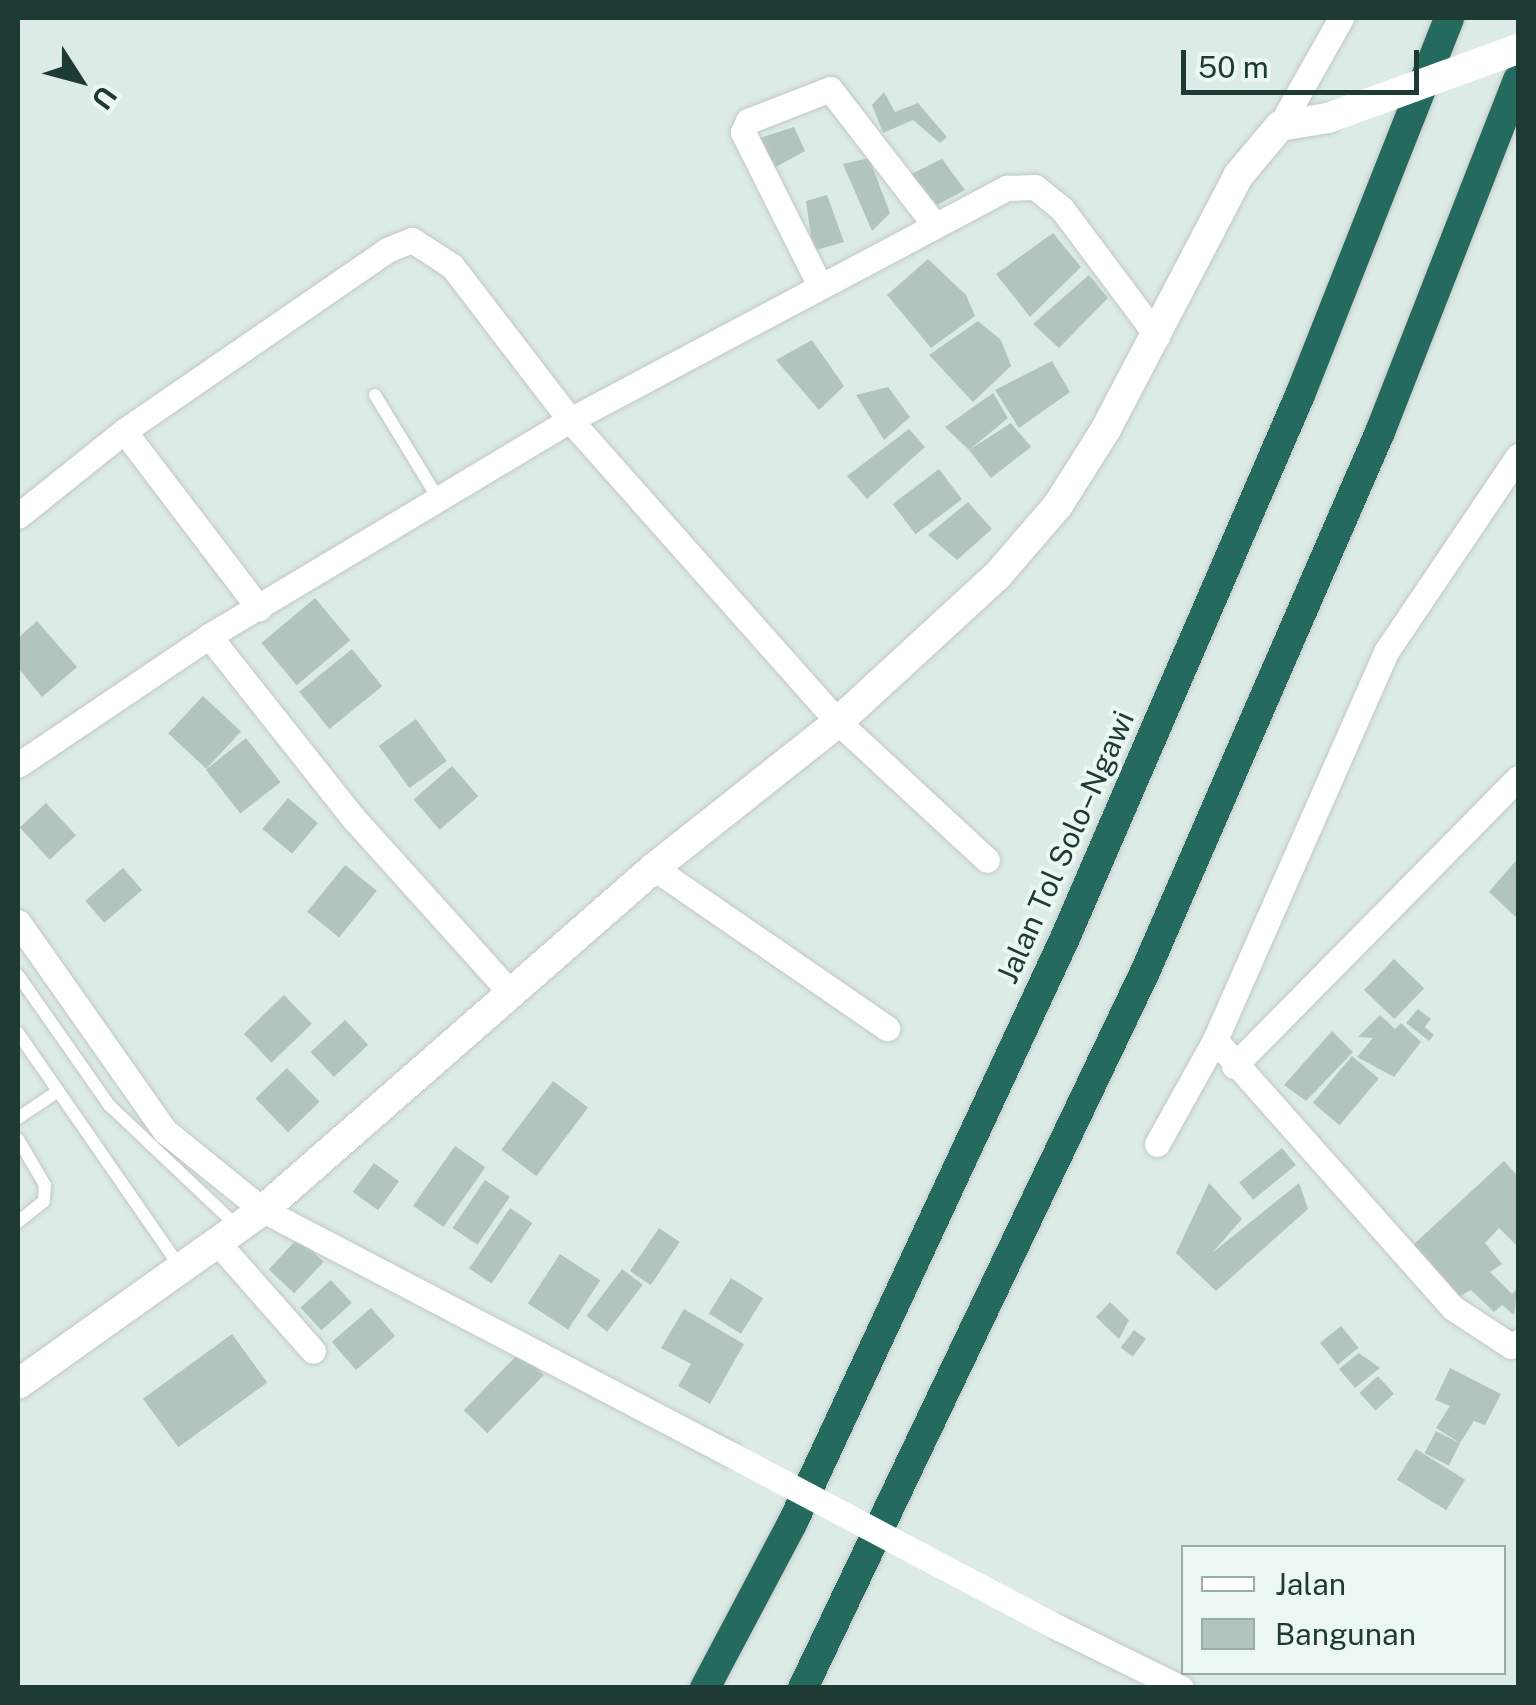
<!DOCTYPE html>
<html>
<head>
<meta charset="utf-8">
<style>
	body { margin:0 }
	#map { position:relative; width:1536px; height:1705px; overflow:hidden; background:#dcebe5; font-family:"Public Sans",sans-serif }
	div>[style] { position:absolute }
	.building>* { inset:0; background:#b1c5be; transform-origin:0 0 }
	.roads { filter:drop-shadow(0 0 2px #c0c8c6) drop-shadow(0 0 2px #c0c8c6) }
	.service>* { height:12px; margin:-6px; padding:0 6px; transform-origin:6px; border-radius:6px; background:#fff }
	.minor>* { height:25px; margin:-12.5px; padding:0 12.5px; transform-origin:12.5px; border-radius:12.5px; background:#fff }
	.tertiary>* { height:30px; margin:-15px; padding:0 15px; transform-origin:15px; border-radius:15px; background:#fff }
	.motorway>* { height:30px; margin:-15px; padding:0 15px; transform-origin:15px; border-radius:15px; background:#256a5f }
	.minor-bridge>* { height:25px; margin:-12.5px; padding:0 12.5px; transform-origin:12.5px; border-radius:12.5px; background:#fff }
	.tertiary-bridge>* { height:30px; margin:-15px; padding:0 15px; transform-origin:15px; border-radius:15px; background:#fff }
	span { translate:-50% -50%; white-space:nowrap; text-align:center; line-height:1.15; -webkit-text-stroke:8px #edf7f2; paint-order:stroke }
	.street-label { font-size:30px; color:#1d3b34 }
	.frame { position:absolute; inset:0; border:20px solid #1d3b34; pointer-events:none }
	.legend { position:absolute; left:1181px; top:1545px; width:325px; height:130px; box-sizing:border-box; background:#edf7f2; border:2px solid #9aaca6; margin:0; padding:12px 18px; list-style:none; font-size:30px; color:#1d3b34 }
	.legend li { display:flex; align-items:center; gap:20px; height:50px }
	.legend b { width:50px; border:2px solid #9aaca6 }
	.north { position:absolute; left:30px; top:30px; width:100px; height:100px; -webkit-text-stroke:8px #edf7f2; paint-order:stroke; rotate:126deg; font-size:28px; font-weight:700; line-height:40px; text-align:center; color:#1d3b34 }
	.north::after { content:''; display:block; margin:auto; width:35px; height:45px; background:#1d3b34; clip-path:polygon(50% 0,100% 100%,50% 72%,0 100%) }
	.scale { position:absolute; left:1181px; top:50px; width:238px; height:45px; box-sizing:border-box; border:5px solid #1d3b34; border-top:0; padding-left:12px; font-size:30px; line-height:35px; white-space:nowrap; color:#1d3b34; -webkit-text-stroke:8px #edf7f2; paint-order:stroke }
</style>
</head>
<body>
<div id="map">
	<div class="building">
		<div style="clip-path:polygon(884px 92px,895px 112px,918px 103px,947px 137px,940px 143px,913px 120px,883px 133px,872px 105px)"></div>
		<div style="clip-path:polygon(794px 127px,805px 151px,774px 168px,760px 138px)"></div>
		<div style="clip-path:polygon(869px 158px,890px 213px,872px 231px,843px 164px)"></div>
		<div style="clip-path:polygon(942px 159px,965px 190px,937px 205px,911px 174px)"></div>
		<div style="clip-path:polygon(827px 195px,844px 242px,813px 251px,806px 201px)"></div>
		<div style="clip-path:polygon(1053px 233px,1081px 267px,1030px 317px,996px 274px)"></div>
		<div style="clip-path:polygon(928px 259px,966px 295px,975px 316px,931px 348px,887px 295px)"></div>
		<div style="clip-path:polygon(1089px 275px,1108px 298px,1059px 348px,1033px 324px)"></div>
		<div style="clip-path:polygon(978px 321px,1001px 340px,1011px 366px,973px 402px,929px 355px)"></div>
		<div style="clip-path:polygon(812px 340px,844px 386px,819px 410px,776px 360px)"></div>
		<div style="clip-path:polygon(1052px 361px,1070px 392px,1019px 428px,995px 390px)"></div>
		<div style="clip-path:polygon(888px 387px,910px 417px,884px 440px,856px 395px)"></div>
		<div style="clip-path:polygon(993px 393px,1008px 418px,969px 450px,945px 427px)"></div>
		<div style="clip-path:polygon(1011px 423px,1031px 447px,991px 478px,969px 450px)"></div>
		<div style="clip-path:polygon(909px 429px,925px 447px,867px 499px,847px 476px)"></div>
		<div style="left:939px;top:469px;width:38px;height:58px;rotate:53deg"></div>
		<div style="clip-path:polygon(968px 502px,992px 529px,957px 560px,928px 535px)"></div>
		<div style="left:315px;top:598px;width:55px;height:70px;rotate:50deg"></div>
		<div style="clip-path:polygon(37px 621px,77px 667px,42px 697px,18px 668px,18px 638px)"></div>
		<div style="left:352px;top:649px;width:48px;height:68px;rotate:51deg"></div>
		<div style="left:203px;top:696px;width:52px;height:51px;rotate:43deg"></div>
		<div style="left:416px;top:719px;width:52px;height:46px;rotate:54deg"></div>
		<div style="left:246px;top:738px;width:56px;height:51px;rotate:52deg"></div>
		<div style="left:452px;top:766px;width:40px;height:51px;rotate:49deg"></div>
		<div style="left:288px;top:798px;width:39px;height:40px;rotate:40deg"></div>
		<div style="left:46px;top:803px;width:44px;height:36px;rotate:47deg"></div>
		<div style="clip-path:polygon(1518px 858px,1518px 919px,1489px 892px)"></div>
		<div style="left:345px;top:865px;width:41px;height:60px;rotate:39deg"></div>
		<div style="left:123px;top:868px;width:29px;height:50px;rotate:49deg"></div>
		<div style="left:1394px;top:959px;width:42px;height:43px;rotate:44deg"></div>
		<div style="left:284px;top:995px;width:40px;height:56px;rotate:46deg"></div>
		<div style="clip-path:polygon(1418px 1009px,1431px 1019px,1425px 1027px,1434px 1035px,1429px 1041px,1406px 1023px)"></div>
		<div style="clip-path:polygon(1380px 1015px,1395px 1029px,1401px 1023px,1421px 1042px,1394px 1077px,1357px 1057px,1373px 1038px,1358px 1037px)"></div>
		<div style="left:345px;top:1020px;width:34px;height:47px;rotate:47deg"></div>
		<div style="clip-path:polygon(1332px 1031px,1353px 1052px,1306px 1101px,1284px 1085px)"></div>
		<div style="left:1352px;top:1056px;width:35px;height:61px;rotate:40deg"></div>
		<div style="left:287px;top:1068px;width:47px;height:44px;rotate:46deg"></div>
		<div style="left:553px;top:1081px;width:44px;height:86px;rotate:37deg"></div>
		<div style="left:455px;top:1146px;width:37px;height:73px;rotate:35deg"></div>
		<div style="left:1282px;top:1148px;width:22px;height:55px;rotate:51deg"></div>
		<div style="clip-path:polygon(1504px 1161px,1518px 1176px,1518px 1247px,1499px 1228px,1485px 1243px,1502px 1264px,1490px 1272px,1512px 1294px,1518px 1287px,1514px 1315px,1502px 1305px,1494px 1312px,1471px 1290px,1457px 1298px,1413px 1245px)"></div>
		<div style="left:374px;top:1163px;width:31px;height:36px;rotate:36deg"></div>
		<div style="left:485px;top:1180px;width:30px;height:58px;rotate:34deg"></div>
		<div style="clip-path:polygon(1209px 1183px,1242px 1219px,1212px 1253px,1299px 1183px,1308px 1209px,1216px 1291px,1176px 1253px)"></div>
		<div style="left:510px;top:1208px;width:27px;height:73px;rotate:34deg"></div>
		<div style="left:659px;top:1228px;width:25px;height:52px;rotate:34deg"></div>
		<div style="left:298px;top:1238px;width:35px;height:43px;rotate:43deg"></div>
		<div style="left:560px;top:1254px;width:48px;height:59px;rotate:33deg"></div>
		<div style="left:622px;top:1269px;width:26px;height:59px;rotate:37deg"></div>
		<div style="left:731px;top:1278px;width:38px;height:42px;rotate:32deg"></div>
		<div style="left:331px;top:1280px;width:31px;height:41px;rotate:48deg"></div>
		<div style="clip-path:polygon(1110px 1302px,1129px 1320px,1119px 1339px,1096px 1317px)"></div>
		<div style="left:371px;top:1308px;width:37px;height:52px;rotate:49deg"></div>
		<div style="clip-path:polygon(684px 1309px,744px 1344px,710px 1404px,678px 1386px,691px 1364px,661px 1348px)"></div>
		<div style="left:1341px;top:1326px;width:28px;height:27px;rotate:51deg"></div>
		<div style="left:1134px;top:1330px;width:15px;height:22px;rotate:37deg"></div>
		<div style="left:232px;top:1334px;width:60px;height:110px;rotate:54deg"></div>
		<div style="left:520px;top:1352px;width:33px;height:81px;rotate:44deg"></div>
		<div style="clip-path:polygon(1359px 1353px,1380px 1368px,1355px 1388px,1339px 1369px)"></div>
		<div style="clip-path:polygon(1450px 1368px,1501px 1394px,1485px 1425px,1474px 1421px,1460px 1443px,1436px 1428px,1450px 1406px,1435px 1400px)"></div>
		<div style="left:1378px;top:1376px;width:24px;height:25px;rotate:48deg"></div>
		<div style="left:1436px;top:1431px;width:27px;height:25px;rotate:27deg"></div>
		<div style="left:1416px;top:1449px;width:58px;height:36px;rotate:32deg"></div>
	</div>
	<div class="roads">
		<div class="service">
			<div style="left:375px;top:395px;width:123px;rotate:58.6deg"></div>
			<div style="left:18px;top:975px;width:159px;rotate:55deg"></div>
			<div style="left:109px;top:1105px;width:178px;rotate:43.4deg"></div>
			<div style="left:18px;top:1033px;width:286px;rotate:55.3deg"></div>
			<div style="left:18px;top:1118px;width:48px;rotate:-34deg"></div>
			<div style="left:18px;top:1139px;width:53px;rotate:59.6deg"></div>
			<div style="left:45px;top:1185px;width:16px;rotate:94deg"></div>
			<div style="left:44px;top:1201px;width:33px;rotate:141deg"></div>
		</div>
		<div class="minor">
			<div style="left:1280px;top:126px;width:124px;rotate:-60.5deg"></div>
			<div style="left:819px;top:284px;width:170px;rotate:-116.6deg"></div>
			<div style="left:743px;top:132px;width:12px;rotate:-66deg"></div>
			<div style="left:748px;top:121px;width:88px;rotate:-21.3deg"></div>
			<div style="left:830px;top:89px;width:170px;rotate:52.4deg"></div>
			<div style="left:124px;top:431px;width:223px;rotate:52.7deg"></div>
			<div style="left:1518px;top:456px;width:236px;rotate:124deg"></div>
			<div style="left:1386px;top:652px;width:424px;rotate:113.8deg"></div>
			<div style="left:1215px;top:1040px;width:358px;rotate:48.4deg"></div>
			<div style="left:1453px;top:1308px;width:69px;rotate:33.2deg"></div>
			<div style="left:1511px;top:1346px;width:8px;rotate:-30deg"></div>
			<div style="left:18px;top:516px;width:136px;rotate:-38.7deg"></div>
			<div style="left:124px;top:431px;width:319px;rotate:-34.5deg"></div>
			<div style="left:387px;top:250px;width:27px;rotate:-22deg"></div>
			<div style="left:412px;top:240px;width:48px;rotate:33deg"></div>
			<div style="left:452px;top:266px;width:194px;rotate:52.5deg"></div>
			<div style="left:570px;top:420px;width:404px;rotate:48.4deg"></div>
			<div style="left:838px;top:722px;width:203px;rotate:42.8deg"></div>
			<div style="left:209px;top:636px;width:235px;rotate:51.6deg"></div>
			<div style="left:355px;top:820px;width:233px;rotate:48deg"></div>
			<div style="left:18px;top:765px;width:230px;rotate:-34deg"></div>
			<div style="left:209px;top:636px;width:421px;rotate:-30.9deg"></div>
			<div style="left:570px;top:420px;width:495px;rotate:-28deg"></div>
			<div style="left:1007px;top:188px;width:28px;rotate:-2deg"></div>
			<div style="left:1035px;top:187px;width:35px;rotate:39deg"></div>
			<div style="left:1062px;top:209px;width:159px;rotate:53.2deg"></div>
			<div style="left:654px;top:868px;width:283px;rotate:34.5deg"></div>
			<div style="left:18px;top:922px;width:256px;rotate:54.9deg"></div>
			<div style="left:165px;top:1131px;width:126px;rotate:38.9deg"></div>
			<div style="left:263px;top:1210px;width:527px;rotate:27.59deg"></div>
			<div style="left:1234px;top:1066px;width:404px;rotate:-45.4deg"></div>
			<div style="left:1157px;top:1144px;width:119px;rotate:-60.9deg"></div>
			<div style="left:217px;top:1242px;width:145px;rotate:48.6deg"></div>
			<div style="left:1059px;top:1628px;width:136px;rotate:26.2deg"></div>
		</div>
		<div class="tertiary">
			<div style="left:18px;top:1384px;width:301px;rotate:-35.4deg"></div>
			<div style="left:263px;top:1210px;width:519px;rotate:-41.18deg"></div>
			<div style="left:654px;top:868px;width:235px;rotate:-38.4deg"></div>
			<div style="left:838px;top:722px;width:216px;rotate:-42.6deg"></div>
			<div style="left:997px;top:576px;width:94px;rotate:-49.3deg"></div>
			<div style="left:1058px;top:505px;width:90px;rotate:-57.7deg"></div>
			<div style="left:1106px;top:429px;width:285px;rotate:-62.4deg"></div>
			<div style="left:1238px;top:176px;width:65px;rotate:-50deg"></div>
			<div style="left:1280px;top:126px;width:49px;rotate:-9.5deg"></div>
		</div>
		<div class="motorway">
			<div style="left:705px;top:1688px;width:186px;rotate:-62.1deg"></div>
			<div style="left:792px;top:1524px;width:646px;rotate:-65.02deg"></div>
			<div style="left:1065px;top:938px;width:592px;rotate:-66.6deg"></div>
			<div style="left:1300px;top:395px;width:405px;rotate:-68.4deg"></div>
			<div style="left:803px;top:1688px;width:793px;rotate:-64.47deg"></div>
			<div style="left:1145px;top:972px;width:589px;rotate:-66.48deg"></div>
			<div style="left:1380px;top:432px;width:378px;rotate:-68.6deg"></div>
		</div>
	</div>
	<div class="minor-bridge">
		<div style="left:730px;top:1454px;width:372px;rotate:27.9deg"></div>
	</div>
	<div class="tertiary-bridge">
		<div style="left:1328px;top:118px;width:202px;rotate:-20deg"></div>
	</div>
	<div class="street-label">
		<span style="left:1065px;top:847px;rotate:-66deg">Jalan Tol Solo–Ngawi</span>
	</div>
	<div class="frame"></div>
	<ul class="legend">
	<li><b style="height:12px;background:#fff"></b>Jalan</li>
	<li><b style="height:28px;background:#b1c5be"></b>Bangunan</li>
	</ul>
	<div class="north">U</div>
	<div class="scale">50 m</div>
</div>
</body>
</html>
